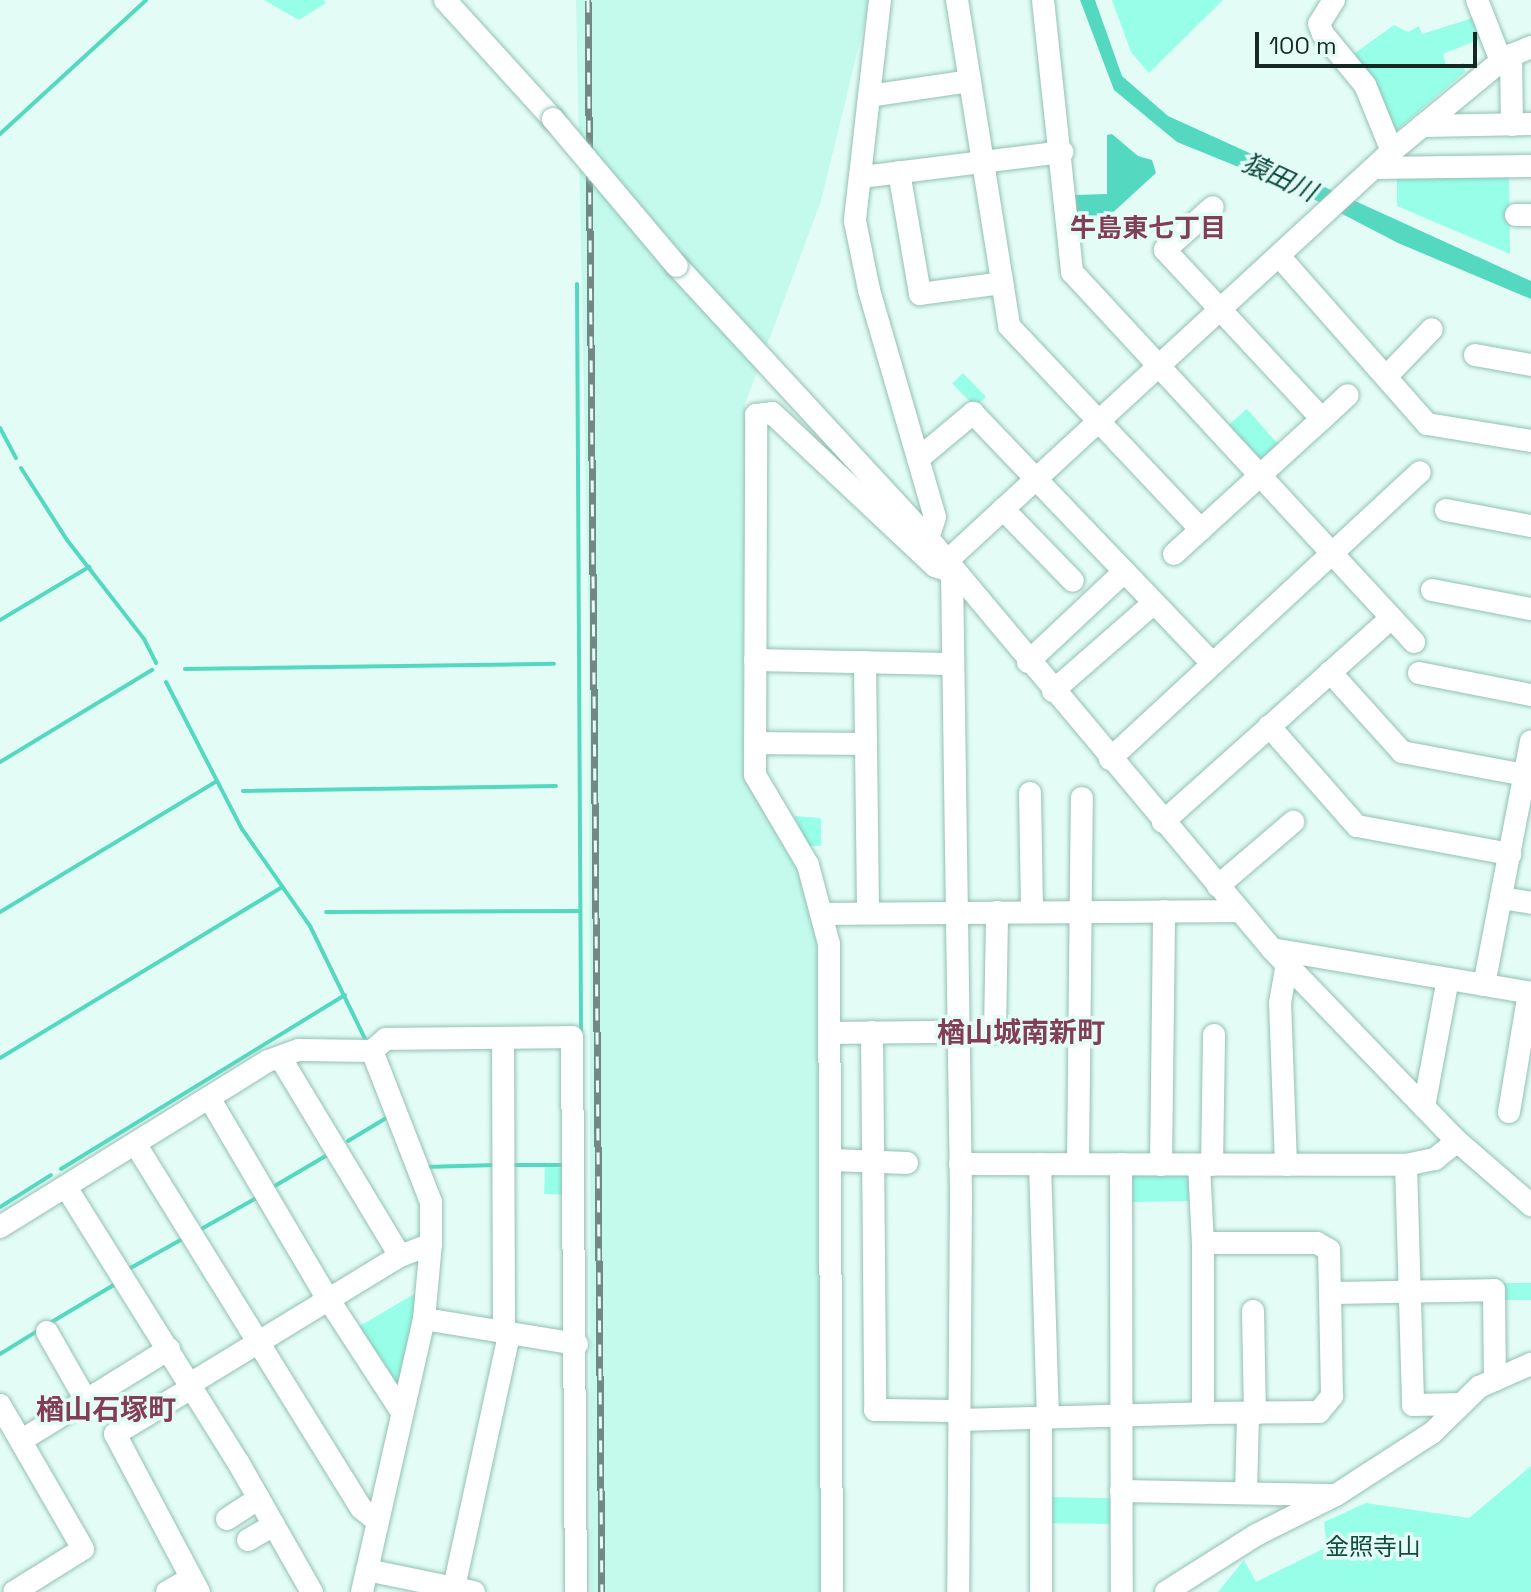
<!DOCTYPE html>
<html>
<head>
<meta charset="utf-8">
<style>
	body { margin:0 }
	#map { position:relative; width:1531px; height:1592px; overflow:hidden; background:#e3fdf6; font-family:"Space Grotesk","Noto Sans JP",sans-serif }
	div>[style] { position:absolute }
	.built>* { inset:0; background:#c3faec }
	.green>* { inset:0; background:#97ffe8; transform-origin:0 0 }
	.water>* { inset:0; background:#54d9c0 }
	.stream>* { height:4px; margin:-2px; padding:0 2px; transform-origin:2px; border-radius:2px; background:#54d9c0 }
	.roads { filter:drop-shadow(0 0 2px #94c0b5) drop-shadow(0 0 2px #94c0b5) }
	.minor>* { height:22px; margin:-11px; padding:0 11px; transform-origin:11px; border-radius:11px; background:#fff }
	.rail>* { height:7px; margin-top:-3.5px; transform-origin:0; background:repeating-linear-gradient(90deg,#e3fdf6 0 12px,#738883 0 24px); box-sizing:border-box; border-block:2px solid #738883 }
	.bridges { filter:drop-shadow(0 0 2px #94c0b5) drop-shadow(0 0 2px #94c0b5) }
	.minor-bridge>* { height:22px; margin:-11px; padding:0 11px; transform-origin:11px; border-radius:11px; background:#fff }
	span { translate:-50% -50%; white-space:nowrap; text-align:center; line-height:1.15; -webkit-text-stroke:7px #e3fdf6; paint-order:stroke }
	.park-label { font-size:24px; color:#104a40 }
	.water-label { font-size:26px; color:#0d483e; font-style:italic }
	.neighbourhood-label { font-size:26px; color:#833d57; font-weight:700 }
	.quarter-label { font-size:28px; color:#833d57; font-weight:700 }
	.scale { position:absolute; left:1255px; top:32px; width:222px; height:36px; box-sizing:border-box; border:4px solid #172824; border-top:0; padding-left:10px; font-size:24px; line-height:28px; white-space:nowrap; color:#172824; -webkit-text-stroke:6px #e3fdf6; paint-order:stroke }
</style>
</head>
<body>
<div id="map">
	<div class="built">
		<div style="clip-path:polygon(576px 0,870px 0,821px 201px,745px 404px,743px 772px,797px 860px,820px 946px,822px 1592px,591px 1592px,589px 642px)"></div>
	</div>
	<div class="green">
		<div style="clip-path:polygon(264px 0,323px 0,326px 3px,299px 20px)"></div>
		<div style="clip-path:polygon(1112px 0,1223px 0,1149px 73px,1131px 52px)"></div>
		<div style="clip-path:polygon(1476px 17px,1485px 37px,1443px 54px,1447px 68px,1464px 63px,1465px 72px,1390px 136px,1352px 60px,1355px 53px,1394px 25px,1408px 32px,1419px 26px,1422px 34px)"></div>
		<div style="clip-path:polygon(1397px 172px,1509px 172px,1510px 254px,1397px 206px)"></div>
		<div style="left:963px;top:373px;width:33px;height:15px;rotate:46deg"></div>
		<div style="clip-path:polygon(1247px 409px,1278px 444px,1261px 459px,1252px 456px,1226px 427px)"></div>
		<div style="clip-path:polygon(794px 816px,821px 818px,821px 846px,809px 846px)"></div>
		<div style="left:545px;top:1167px;width:23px;height:27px;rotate:2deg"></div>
		<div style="clip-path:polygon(1137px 1170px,1186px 1171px,1196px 1179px,1196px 1201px,1129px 1202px,1129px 1179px)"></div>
		<div style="left:1531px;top:1283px;width:17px;height:31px;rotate:90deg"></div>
		<div style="clip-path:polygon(416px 1293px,417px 1312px,399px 1385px,389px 1381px,358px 1327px)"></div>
		<div style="clip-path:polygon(1531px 1466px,1531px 1592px,1218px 1592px,1244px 1560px,1256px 1582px,1327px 1547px,1324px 1522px,1366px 1503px,1469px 1518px)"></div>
		<div style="left:1050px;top:1497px;width:68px;height:26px;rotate:1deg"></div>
	</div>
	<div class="water">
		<div style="clip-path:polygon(1080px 0,1095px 0,1122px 76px,1168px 116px,1531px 281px,1531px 299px,1398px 243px,1298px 191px,1177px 142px,1114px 90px)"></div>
		<div style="clip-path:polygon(1112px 134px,1138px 156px,1152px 160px,1156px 173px,1085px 238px,1077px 236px,1075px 195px,1107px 194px,1107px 135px)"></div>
	</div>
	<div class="stream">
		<div style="left:0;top:134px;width:198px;rotate:-42.5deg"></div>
		<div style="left:577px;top:284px;width:751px;rotate:89.69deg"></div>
		<div style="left:0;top:428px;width:34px;rotate:62deg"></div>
		<div style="left:21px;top:468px;width:85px;rotate:57.4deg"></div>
		<div style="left:67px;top:540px;width:125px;rotate:52.1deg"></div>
		<div style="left:144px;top:639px;width:27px;rotate:63deg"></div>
		<div style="left:0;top:620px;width:104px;rotate:-30.8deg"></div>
		<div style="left:185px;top:669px;width:369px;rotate:-0.8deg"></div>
		<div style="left:166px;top:682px;width:165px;rotate:62.7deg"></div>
		<div style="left:242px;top:829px;width:118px;rotate:55deg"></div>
		<div style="left:310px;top:926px;width:128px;rotate:64deg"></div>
		<div style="left:0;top:762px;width:178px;rotate:-31.2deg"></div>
		<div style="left:243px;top:791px;width:313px;rotate:-0.9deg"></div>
		<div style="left:0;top:912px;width:253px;rotate:-31.1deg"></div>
		<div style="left:326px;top:912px;width:253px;rotate:-0.2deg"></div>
		<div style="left:0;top:1058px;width:330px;rotate:-31.2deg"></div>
		<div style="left:348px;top:1141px;width:47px;rotate:-31deg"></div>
		<div style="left:513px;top:1165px;width:51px"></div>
		<div style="left:425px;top:1167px;width:71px;rotate:-1.6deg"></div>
		<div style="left:61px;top:1169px;width:333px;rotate:-31.5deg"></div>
		<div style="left:273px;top:1187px;width:65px;rotate:-30.5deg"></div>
		<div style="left:0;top:1207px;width:60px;rotate:-32.1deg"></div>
		<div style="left:203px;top:1228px;width:65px;rotate:-29.3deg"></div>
		<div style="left:127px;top:1270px;width:65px;rotate:-29.3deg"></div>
		<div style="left:50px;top:1323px;width:78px;rotate:-30.8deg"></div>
		<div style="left:0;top:1354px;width:46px;rotate:-31.6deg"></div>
	</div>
	<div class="roads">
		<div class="minor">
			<div style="left:445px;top:0;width:161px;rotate:47.8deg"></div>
			<div style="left:880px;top:0;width:222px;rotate:96.5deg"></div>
			<div style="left:855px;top:221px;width:70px;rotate:78.5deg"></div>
			<div style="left:869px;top:290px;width:236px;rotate:73.8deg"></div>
			<div style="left:935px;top:517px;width:22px;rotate:108deg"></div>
			<div style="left:957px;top:0;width:330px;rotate:80.9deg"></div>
			<div style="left:1009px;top:326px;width:280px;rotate:46.7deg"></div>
			<div style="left:1043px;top:0;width:274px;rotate:83.9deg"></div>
			<div style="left:1072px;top:272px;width:504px;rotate:47.25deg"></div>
			<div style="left:1334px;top:0;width:28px;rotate:122deg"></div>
			<div style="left:1319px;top:24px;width:11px;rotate:68deg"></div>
			<div style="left:1323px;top:34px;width:66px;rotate:50.5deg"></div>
			<div style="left:1365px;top:85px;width:71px;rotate:67.8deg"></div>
			<div style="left:1477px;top:0;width:66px;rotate:68.5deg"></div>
			<div style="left:1511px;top:55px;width:70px;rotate:89.2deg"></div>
			<div style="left:869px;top:96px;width:102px;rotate:-8.4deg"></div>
			<div style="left:1422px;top:126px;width:109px;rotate:-1.1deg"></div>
			<div style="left:1374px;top:168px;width:157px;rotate:-0.7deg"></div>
			<div style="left:899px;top:172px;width:124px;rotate:80.2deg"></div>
			<div style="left:920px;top:294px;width:83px;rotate:-7.6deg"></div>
			<div style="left:862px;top:177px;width:202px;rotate:-7.1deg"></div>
			<div style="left:1516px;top:215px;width:15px"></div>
			<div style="left:1279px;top:256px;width:224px;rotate:48.6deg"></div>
			<div style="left:1427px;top:424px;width:105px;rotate:9.3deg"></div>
			<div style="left:677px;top:266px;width:370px;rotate:47.3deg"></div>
			<div style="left:928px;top:538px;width:536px;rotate:50.07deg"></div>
			<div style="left:1272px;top:949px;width:267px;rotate:46.1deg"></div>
			<div style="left:1457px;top:1141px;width:98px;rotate:40.9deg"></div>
			<div style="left:1475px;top:355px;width:57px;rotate:10.1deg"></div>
			<div style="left:1386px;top:377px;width:66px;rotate:-46.2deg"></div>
			<div style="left:1322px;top:419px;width:35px;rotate:-43deg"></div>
			<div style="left:918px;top:459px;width:72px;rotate:-39.9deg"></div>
			<div style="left:973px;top:413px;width:346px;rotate:46.3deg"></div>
			<div style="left:1003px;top:509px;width:100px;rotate:45.8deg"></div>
			<div style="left:1446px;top:510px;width:86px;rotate:10.7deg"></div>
			<div style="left:1174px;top:554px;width:200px;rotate:-42.4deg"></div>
			<div style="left:1322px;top:419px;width:231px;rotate:-132.9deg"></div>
			<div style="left:1165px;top:250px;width:64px;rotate:-41.9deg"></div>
			<div style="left:947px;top:561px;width:605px;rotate:-42.66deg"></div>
			<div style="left:1392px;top:151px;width:146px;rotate:-39.5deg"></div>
			<div style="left:1505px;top:58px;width:28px;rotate:-23deg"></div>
			<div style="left:952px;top:572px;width:624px;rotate:89.17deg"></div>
			<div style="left:961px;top:1196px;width:396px;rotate:90.4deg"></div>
			<div style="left:1432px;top:590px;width:101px;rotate:10.9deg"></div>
			<div style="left:755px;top:660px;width:195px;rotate:1.2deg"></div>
			<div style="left:865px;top:662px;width:251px;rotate:89.3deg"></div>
			<div style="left:1028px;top:662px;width:132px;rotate:-43.2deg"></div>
			<div style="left:1330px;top:672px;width:108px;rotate:48deg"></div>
			<div style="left:1402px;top:752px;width:125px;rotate:10.6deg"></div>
			<div style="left:1419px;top:673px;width:114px;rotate:11.1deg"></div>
			<div style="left:1053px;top:691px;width:134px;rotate:-41.1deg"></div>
			<div style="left:1269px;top:726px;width:133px;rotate:48.7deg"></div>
			<div style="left:1357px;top:826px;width:156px;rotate:10.4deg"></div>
			<div style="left:755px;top:743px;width:110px;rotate:0.5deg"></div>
			<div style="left:1110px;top:759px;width:422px;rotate:-42.8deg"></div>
			<div style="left:1030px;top:793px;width:119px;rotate:89deg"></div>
			<div style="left:1163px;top:822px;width:305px;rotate:-41.8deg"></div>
			<div style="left:1218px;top:886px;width:99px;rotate:-40.5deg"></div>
			<div style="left:1501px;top:898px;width:30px;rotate:9deg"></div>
			<div style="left:824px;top:914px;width:415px;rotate:-0.4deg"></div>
			<div style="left:1272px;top:949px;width:263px;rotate:9.6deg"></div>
			<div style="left:1484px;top:985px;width:248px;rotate:-79.1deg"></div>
			<div style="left:872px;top:1032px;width:378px;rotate:89.5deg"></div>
			<div style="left:875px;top:1410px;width:84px;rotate:0.7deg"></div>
			<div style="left:995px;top:1032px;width:120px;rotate:-89deg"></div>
			<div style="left:832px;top:1033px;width:123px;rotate:-0.5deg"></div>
			<div style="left:503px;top:1039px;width:295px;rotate:89.8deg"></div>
			<div style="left:280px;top:1057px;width:232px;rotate:58.9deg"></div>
			<div style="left:211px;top:1101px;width:221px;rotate:59.5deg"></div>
			<div style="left:323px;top:1291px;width:145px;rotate:56.9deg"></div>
			<div style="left:1424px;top:1107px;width:130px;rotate:-79.4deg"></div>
			<div style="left:1509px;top:1112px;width:121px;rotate:-80.5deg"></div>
			<div style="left:136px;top:1145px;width:427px;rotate:58.2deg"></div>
			<div style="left:361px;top:1508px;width:21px;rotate:39deg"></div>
			<div style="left:833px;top:1160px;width:74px;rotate:2.3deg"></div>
			<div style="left:960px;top:1164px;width:446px;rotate:0.1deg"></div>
			<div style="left:1406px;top:1165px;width:30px;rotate:-12deg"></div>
			<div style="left:1435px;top:1159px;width:28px;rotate:-39deg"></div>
			<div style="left:1040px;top:1164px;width:253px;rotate:88.2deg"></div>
			<div style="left:1078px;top:1164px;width:366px;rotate:-89.4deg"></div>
			<div style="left:1121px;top:1164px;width:428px;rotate:89.9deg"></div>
			<div style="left:1161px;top:1165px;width:254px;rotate:-89.3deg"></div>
			<div style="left:1199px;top:1165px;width:78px;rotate:87.1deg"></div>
			<div style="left:1203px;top:1243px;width:114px"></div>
			<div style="left:1317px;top:1243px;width:14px;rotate:30deg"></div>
			<div style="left:1329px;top:1250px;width:43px;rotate:88.7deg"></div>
			<div style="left:1330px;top:1293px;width:164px;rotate:-1deg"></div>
			<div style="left:1494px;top:1290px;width:90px;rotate:89.4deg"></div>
			<div style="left:1212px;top:1165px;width:130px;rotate:-89.1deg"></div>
			<div style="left:1286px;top:1165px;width:162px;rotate:-92.1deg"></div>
			<div style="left:1280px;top:1003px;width:41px;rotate:-80.1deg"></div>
			<div style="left:1406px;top:1165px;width:240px;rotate:88.3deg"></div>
			<div style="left:1413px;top:1405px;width:47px;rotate:-1.2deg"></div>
			<div style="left:66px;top:1187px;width:324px;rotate:58deg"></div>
			<div style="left:238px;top:1462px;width:150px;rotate:60.4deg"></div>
			<div style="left:0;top:1227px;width:315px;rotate:-31.8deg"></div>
			<div style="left:268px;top:1061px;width:33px;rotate:-20deg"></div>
			<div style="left:299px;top:1050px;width:73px;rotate:0.8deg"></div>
			<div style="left:372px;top:1051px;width:18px;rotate:-41deg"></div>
			<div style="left:386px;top:1039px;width:186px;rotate:-0.6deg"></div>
			<div style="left:572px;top:1037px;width:555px;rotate:89.59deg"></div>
			<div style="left:1253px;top:1311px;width:103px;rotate:88.9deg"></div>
			<div style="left:424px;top:1319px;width:155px;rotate:9.3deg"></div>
			<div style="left:47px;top:1332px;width:78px;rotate:60.2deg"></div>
			<div style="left:190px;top:1384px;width:246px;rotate:-31.4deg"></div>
			<div style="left:400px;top:1256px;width:33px;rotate:-21deg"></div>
			<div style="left:193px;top:1387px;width:91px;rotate:148.9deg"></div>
			<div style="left:115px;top:1434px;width:179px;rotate:62deg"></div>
			<div style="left:0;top:1405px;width:166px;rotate:60deg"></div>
			<div style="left:83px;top:1549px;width:81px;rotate:148.1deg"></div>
			<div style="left:1203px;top:1413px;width:116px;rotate:-0.5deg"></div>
			<div style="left:1319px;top:1412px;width:21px;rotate:-51deg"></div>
			<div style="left:1332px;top:1396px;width:103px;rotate:-91.1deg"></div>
			<div style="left:1041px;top:1418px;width:174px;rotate:90deg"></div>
			<div style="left:959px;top:1420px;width:244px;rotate:-1.6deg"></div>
			<div style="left:1203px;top:1413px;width:170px;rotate:-90deg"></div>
			<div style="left:22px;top:1440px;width:173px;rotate:-31.8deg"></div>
			<div style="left:1121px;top:1491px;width:210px;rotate:1.1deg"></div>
			<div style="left:1246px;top:1493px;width:79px;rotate:-88.5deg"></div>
			<div style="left:227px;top:1519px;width:38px;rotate:-33deg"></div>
			<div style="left:248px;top:1540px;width:30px;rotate:-30deg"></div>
			<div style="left:367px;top:1570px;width:109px;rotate:11.6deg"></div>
			<div style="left:167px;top:1592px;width:28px;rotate:-30deg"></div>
			<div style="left:362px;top:1592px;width:280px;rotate:-77.2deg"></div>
			<div style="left:424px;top:1319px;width:75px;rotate:-84.7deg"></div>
			<div style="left:431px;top:1244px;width:42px;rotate:-90deg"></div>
			<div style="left:431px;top:1202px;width:162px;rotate:-111.3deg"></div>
			<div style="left:453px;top:1592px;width:262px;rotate:-77.7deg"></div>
			<div style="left:832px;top:1592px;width:648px;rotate:-90.27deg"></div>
			<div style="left:829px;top:944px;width:82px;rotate:-104.9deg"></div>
			<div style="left:808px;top:865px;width:104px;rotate:-120.5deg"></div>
			<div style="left:755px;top:775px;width:360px;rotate:-89.8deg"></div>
			<div style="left:756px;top:415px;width:16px;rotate:-7deg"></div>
			<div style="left:772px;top:413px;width:224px;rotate:43.2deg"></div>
			<div style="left:935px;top:566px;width:18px;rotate:19deg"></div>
			<div style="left:1166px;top:1592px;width:107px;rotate:-32.3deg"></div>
			<div style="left:1256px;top:1535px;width:89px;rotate:-26.6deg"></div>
			<div style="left:1336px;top:1495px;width:114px;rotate:-32.9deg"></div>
			<div style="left:1432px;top:1433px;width:66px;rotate:-44.4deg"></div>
			<div style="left:1479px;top:1387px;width:57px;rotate:-23.9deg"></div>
		</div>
	</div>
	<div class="rail">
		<div style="left:588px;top:0;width:1592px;rotate:89.5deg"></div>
	</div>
	<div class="bridges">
		<div class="minor-bridge">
			<div style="left:553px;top:119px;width:192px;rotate:49.9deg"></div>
		</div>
	</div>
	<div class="park-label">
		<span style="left:1373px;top:1547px">金照寺山</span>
	</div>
	<div class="water-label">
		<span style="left:1279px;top:178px;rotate:25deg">猿田川</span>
	</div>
	<div class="neighbourhood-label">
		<span style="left:1148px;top:229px">牛島東七丁目</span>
	</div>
	<div class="quarter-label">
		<span style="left:1021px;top:1032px">楢山城南新町</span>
		<span style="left:106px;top:1409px">楢山石塚町</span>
	</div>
	<div class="scale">100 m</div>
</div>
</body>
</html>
